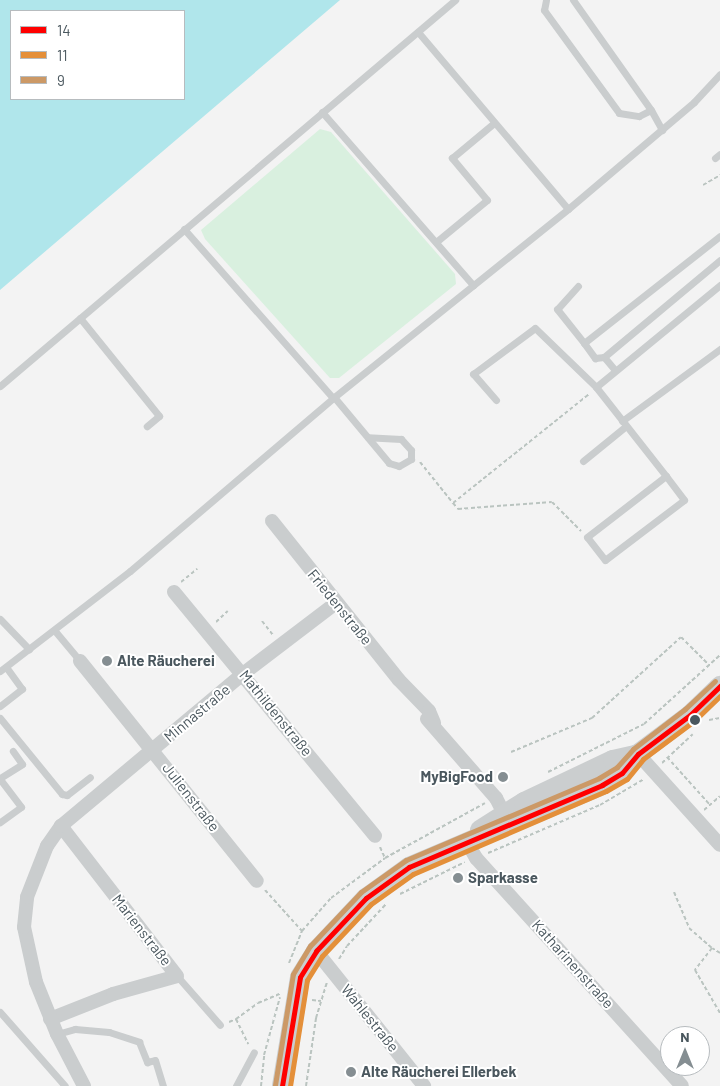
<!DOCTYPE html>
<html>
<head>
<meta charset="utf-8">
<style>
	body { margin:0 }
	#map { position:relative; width:720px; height:1086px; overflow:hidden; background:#f3f3f3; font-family:Barlow,sans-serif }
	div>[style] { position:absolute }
	.green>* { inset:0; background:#d9f0df }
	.water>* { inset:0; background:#b0e6eb }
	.path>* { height:2px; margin-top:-1px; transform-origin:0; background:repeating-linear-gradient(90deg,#bac4c0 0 4px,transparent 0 6.5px) }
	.lane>* { height:7px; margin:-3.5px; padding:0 3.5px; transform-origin:3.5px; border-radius:3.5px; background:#cacdce }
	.street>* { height:14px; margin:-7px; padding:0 7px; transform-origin:7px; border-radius:7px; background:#cacdce }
	.secondary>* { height:20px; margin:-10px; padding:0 10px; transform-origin:10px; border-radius:10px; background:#cbcecf }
	.bus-1>* { height:5px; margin:-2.5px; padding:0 2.5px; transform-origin:2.5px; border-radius:2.5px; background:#f00 }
	.bus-2>* { height:5px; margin:-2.5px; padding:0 2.5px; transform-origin:2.5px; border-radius:2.5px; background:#e48f39 }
	.bus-3>* { height:5px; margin:-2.5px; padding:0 2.5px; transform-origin:2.5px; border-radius:2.5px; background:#c96 }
	.dots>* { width:14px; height:14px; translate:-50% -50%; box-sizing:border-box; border:2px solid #fff; border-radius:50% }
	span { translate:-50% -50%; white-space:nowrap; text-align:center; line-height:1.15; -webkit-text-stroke:4px #fff; paint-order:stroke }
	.street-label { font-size:15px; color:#4a575e }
	.poi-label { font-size:15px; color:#4a575e; font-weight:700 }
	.left { translate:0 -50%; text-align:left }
	.right { translate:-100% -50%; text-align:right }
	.legend { position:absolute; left:10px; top:10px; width:175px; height:90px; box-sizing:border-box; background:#fff; border:1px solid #b7bcbf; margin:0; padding:6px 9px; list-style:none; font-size:15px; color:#4a575e }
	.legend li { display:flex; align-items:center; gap:10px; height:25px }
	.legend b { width:25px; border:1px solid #b7bcbf }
	.north { position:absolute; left:660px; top:1026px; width:50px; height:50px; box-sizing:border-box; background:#fff; border:1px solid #b7bcbf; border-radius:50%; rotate:0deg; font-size:14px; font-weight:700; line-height:20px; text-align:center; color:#4a575e }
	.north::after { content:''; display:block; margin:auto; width:18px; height:22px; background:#858e92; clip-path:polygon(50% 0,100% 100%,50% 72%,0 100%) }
</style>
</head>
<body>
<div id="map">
	<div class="green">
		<div style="clip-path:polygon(320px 129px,331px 132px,455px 274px,456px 284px,339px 378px,330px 378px,205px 239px,201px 230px)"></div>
	</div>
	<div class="water">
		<div style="clip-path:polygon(evenodd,0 0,340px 0,0 290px,0 0,11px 11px,184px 11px,184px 99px,11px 99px,11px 11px)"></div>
	</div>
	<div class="path">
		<div style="left:703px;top:185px;width:20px;rotate:-30deg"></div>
		<div style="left:420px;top:462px;width:53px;rotate:51.2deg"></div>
		<div style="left:453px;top:503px;width:174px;rotate:-38.7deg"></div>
		<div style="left:453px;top:503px;width:8px;rotate:50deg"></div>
		<div style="left:458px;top:509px;width:94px;rotate:-4.3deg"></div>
		<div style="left:552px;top:502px;width:41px;rotate:45deg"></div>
		<div style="left:181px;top:582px;width:21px;rotate:-39deg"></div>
		<div style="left:262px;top:621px;width:18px;rotate:52deg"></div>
		<div style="left:216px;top:622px;width:16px;rotate:-43deg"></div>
		<div style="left:709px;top:720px;width:11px;rotate:-10deg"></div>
		<div style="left:511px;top:752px;width:88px;rotate:-22.8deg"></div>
		<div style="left:592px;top:718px;width:120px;rotate:-42.3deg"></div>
		<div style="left:681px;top:637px;width:40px;rotate:45deg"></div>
		<div style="left:667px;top:757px;width:64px;rotate:48.1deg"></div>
		<div style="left:662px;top:763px;width:42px;rotate:-43.1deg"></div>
		<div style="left:548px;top:772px;width:107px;rotate:-26.6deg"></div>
		<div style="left:644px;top:724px;width:103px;rotate:-42.2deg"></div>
		<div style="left:704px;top:810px;width:21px;rotate:-41deg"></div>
		<div style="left:380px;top:847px;width:12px;rotate:66deg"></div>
		<div style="left:488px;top:853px;width:122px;rotate:-23.2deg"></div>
		<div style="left:600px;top:805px;width:51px;rotate:-30.6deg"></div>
		<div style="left:265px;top:890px;width:55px;rotate:47.9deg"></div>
		<div style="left:674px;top:892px;width:39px;rotate:67deg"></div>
		<div style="left:689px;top:928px;width:30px;rotate:41deg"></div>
		<div style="left:400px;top:894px;width:72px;rotate:-26.2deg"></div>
		<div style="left:720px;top:953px;width:9px;rotate:-148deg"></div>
		<div style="left:712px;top:948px;width:28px;rotate:128deg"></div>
		<div style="left:695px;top:970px;width:50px;rotate:59.8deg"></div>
		<div style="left:339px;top:959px;width:15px;rotate:-58deg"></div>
		<div style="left:347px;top:946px;width:57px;rotate:-47.1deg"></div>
		<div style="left:289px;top:963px;width:35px;rotate:-68deg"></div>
		<div style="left:302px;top:931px;width:44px;rotate:-48.7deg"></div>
		<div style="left:331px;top:898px;width:67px;rotate:-36.5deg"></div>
		<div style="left:385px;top:858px;width:114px;rotate:-28.8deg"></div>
		<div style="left:312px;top:1000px;width:9px;rotate:6deg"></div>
		<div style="left:236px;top:1019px;width:27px;rotate:-36deg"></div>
		<div style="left:258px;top:1003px;width:25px;rotate:-23deg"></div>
		<div style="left:229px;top:1022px;width:8px;rotate:-23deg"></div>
		<div style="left:236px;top:1019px;width:28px;rotate:64deg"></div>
		<div style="left:261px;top:1086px;width:31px;rotate:-84deg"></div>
		<div style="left:264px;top:1055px;width:60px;rotate:-74.6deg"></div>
		<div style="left:306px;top:1086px;width:69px;rotate:-81.6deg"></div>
		<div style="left:316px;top:1018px;width:37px;rotate:-73deg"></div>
	</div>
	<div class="lane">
		<div style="left:546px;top:0;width:10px;rotate:101deg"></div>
		<div style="left:544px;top:10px;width:127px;rotate:53.9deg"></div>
		<div style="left:619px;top:113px;width:20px;rotate:9deg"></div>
		<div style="left:639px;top:116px;width:13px;rotate:-27deg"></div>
		<div style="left:651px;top:110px;width:135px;rotate:-125.3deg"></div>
		<div style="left:418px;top:32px;width:232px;rotate:49.7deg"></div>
		<div style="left:651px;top:110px;width:23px;rotate:61deg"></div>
		<div style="left:322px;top:112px;width:230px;rotate:48.9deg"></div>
		<div style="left:715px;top:158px;width:6px;rotate:-39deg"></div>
		<div style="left:184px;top:229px;width:225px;rotate:48.6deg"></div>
		<div style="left:436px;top:242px;width:66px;rotate:-39.5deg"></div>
		<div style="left:487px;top:200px;width:55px;rotate:-129.8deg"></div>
		<div style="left:452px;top:158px;width:55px;rotate:-39.8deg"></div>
		<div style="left:578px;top:286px;width:31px;rotate:132deg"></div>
		<div style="left:557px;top:309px;width:43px;rotate:51.5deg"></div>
		<div style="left:584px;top:343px;width:173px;rotate:-38.2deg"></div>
		<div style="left:80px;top:318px;width:126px;rotate:51.1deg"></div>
		<div style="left:159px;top:416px;width:16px;rotate:140deg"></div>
		<div style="left:584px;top:343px;width:19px;rotate:54deg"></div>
		<div style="left:595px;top:358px;width:9px;rotate:-6deg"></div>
		<div style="left:604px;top:357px;width:17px;rotate:50deg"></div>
		<div style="left:604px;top:357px;width:151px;rotate:-39.9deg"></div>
		<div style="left:0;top:386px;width:597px;rotate:-40.31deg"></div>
		<div style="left:596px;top:387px;width:113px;rotate:51.8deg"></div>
		<div style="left:666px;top:476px;width:30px;rotate:53deg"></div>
		<div style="left:684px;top:500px;width:99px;rotate:142.8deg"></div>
		<div style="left:605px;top:560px;width:29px;rotate:-128deg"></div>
		<div style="left:587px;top:537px;width:100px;rotate:-37.7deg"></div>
		<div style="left:334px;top:397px;width:86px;rotate:50.2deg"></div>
		<div style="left:389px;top:463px;width:10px;rotate:17deg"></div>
		<div style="left:399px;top:466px;width:14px;rotate:-30deg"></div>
		<div style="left:411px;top:459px;width:9px;rotate:-90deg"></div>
		<div style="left:411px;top:450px;width:15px;rotate:-132deg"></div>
		<div style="left:401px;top:439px;width:33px;rotate:-177deg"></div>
		<div style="left:496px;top:400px;width:35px;rotate:-131deg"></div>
		<div style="left:473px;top:374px;width:77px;rotate:-36.6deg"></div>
		<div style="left:535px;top:328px;width:85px;rotate:44deg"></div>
		<div style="left:596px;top:387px;width:161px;rotate:-39.4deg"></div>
		<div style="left:622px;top:421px;width:122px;rotate:-36.3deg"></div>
		<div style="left:583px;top:461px;width:55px;rotate:-39.1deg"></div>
		<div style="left:0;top:619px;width:42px;rotate:46deg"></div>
		<div style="left:55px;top:631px;width:39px;rotate:50deg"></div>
		<div style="left:0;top:671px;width:164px;rotate:-37.6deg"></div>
		<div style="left:130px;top:571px;width:267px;rotate:-40.4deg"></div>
		<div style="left:333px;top:398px;width:302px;rotate:-38.8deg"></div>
		<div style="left:568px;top:209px;width:165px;rotate:-40.3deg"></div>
		<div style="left:694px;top:102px;width:38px;rotate:-47deg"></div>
		<div style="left:0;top:706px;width:28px;rotate:-38deg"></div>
		<div style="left:22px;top:689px;width:27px;rotate:-126deg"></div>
		<div style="left:0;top:718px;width:98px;rotate:50.8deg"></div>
		<div style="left:62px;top:794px;width:5px;rotate:11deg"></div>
		<div style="left:67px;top:795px;width:29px;rotate:-38deg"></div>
		<div style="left:0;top:778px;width:26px;rotate:-32deg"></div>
		<div style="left:22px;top:764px;width:16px;rotate:-125deg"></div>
		<div style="left:0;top:779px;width:35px;rotate:53deg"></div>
		<div style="left:21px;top:807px;width:26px;rotate:144deg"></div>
		<div style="left:177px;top:976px;width:65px;rotate:48.7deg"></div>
		<div style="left:0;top:1012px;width:98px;rotate:48.7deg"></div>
		<div style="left:57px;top:1034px;width:19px;rotate:-16deg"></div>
		<div style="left:75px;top:1029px;width:34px;rotate:5deg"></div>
		<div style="left:109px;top:1032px;width:32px;rotate:18deg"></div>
		<div style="left:139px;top:1042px;width:22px;rotate:68deg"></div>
		<div style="left:147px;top:1062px;width:8px;rotate:-14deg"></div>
		<div style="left:155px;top:1060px;width:27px;rotate:73deg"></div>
		<div style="left:236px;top:1086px;width:38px;rotate:-62deg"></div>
	</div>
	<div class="street">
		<div style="left:272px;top:521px;width:203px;rotate:51.4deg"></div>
		<div style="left:399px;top:680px;width:43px;rotate:45.9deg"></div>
		<div style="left:429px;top:711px;width:13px;rotate:67deg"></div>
		<div style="left:174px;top:592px;width:316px;rotate:50.5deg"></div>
		<div style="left:80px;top:661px;width:282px;rotate:51.2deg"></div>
		<div style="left:427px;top:719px;width:105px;rotate:48.9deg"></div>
		<div style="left:496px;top:798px;width:16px;rotate:63deg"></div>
		<div style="left:638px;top:754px;width:122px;rotate:48deg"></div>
		<div style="left:466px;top:840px;width:21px;rotate:61deg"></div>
		<div style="left:476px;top:858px;width:307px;rotate:47.9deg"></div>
		<div style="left:316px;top:951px;width:173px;rotate:51.3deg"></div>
		<div style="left:50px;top:1019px;width:68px;rotate:-21.6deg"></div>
		<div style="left:113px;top:994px;width:66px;rotate:-15.7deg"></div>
		<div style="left:177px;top:976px;width:190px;rotate:-127.7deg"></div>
		<div style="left:84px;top:1086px;width:59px;rotate:-117.4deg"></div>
		<div style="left:57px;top:1034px;width:56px;rotate:-112deg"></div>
		<div style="left:36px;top:982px;width:56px;rotate:-102.3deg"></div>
		<div style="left:24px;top:927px;width:30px;rotate:-84deg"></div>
		<div style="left:27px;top:897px;width:55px;rotate:-68.6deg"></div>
		<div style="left:47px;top:846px;width:24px;rotate:-55deg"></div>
		<div style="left:61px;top:826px;width:239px;rotate:-39.9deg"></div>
		<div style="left:244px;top:673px;width:116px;rotate:-37.3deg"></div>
	</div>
	<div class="secondary">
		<div style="left:480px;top:830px;width:52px;rotate:-32.5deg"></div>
		<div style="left:524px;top:802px;width:98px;rotate:-25.3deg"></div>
		<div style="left:613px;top:760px;width:26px;rotate:-13deg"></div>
		<div style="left:282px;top:1086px;width:110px;rotate:-80.6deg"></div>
		<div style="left:300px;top:977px;width:31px;rotate:-58deg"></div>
		<div style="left:316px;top:951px;width:73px;rotate:-46.7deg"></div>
		<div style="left:366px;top:898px;width:53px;rotate:-35.8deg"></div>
		<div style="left:409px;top:867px;width:210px;rotate:-23deg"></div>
		<div style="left:602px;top:785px;width:23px;rotate:-31deg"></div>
		<div style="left:622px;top:773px;width:25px;rotate:-50deg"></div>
		<div style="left:638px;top:754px;width:65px;rotate:-36.9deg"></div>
		<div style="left:690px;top:715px;width:42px;rotate:-44deg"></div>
	</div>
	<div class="bus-1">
		<div style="left:282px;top:1086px;width:110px;rotate:-80.6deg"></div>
		<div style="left:300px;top:977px;width:31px;rotate:-58deg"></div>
		<div style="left:316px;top:951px;width:73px;rotate:-46.7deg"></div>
		<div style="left:366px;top:898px;width:53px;rotate:-35.8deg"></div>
		<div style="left:409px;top:867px;width:210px;rotate:-23deg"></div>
		<div style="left:602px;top:785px;width:23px;rotate:-31deg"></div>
		<div style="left:622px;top:773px;width:25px;rotate:-50deg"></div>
		<div style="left:638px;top:754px;width:65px;rotate:-36.9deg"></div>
		<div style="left:690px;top:715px;width:42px;rotate:-44deg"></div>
	</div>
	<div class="bus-2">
		<div style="left:290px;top:1086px;width:107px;rotate:-80.9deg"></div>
		<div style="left:307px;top:980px;width:28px;rotate:-58deg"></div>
		<div style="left:322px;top:956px;width:71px;rotate:-46.7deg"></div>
		<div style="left:371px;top:904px;width:52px;rotate:-35.5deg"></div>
		<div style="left:413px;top:874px;width:210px;rotate:-23.3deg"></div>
		<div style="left:606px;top:791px;width:24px;rotate:-30deg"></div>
		<div style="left:627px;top:779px;width:26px;rotate:-51deg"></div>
		<div style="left:643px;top:759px;width:64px;rotate:-36.7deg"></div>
		<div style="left:694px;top:721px;width:36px;rotate:-44deg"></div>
	</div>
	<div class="bus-3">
		<div style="left:275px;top:1085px;width:112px;rotate:-80.8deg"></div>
		<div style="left:293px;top:974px;width:33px;rotate:-59deg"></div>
		<div style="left:310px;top:946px;width:74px;rotate:-46.6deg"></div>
		<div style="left:361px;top:892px;width:55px;rotate:-35.4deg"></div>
		<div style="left:406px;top:860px;width:210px;rotate:-23deg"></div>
		<div style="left:599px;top:778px;width:21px;rotate:-31deg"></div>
		<div style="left:617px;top:767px;width:24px;rotate:-48deg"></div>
		<div style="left:633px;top:749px;width:66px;rotate:-37.6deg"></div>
		<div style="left:685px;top:709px;width:41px;rotate:-43deg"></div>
	</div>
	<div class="dots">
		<div style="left:107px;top:661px;background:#858e92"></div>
		<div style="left:695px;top:720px;background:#4a575e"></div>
		<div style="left:503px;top:777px;background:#858e92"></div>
		<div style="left:458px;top:878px;background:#858e92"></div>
		<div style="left:351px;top:1072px;background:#858e92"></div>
	</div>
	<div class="street-label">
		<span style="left:340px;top:607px;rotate:51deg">Friedenstraße</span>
		<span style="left:197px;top:713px;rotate:-40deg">Minnastraße</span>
		<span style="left:276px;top:713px;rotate:51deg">Mathildenstraße</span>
		<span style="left:191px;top:797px;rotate:52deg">Julienstraße</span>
		<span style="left:142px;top:930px;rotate:52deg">Marienstraße</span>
		<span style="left:573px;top:964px;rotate:48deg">Katharinenstraße</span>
		<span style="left:370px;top:1018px;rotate:51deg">Wahlestraße</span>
	</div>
	<div class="poi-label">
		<span class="left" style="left:117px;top:661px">Alte Räucherei</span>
		<span class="right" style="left:493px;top:777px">MyBigFood</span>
		<span class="left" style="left:468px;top:878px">Sparkasse</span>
		<span class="left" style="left:361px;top:1072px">Alte Räucherei Ellerbek</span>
	</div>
	<ul class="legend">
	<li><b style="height:6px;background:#f00"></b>14</li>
	<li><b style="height:6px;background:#e48f39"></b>11</li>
	<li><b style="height:6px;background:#c96"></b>9</li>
	</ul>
	<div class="north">N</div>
</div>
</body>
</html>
